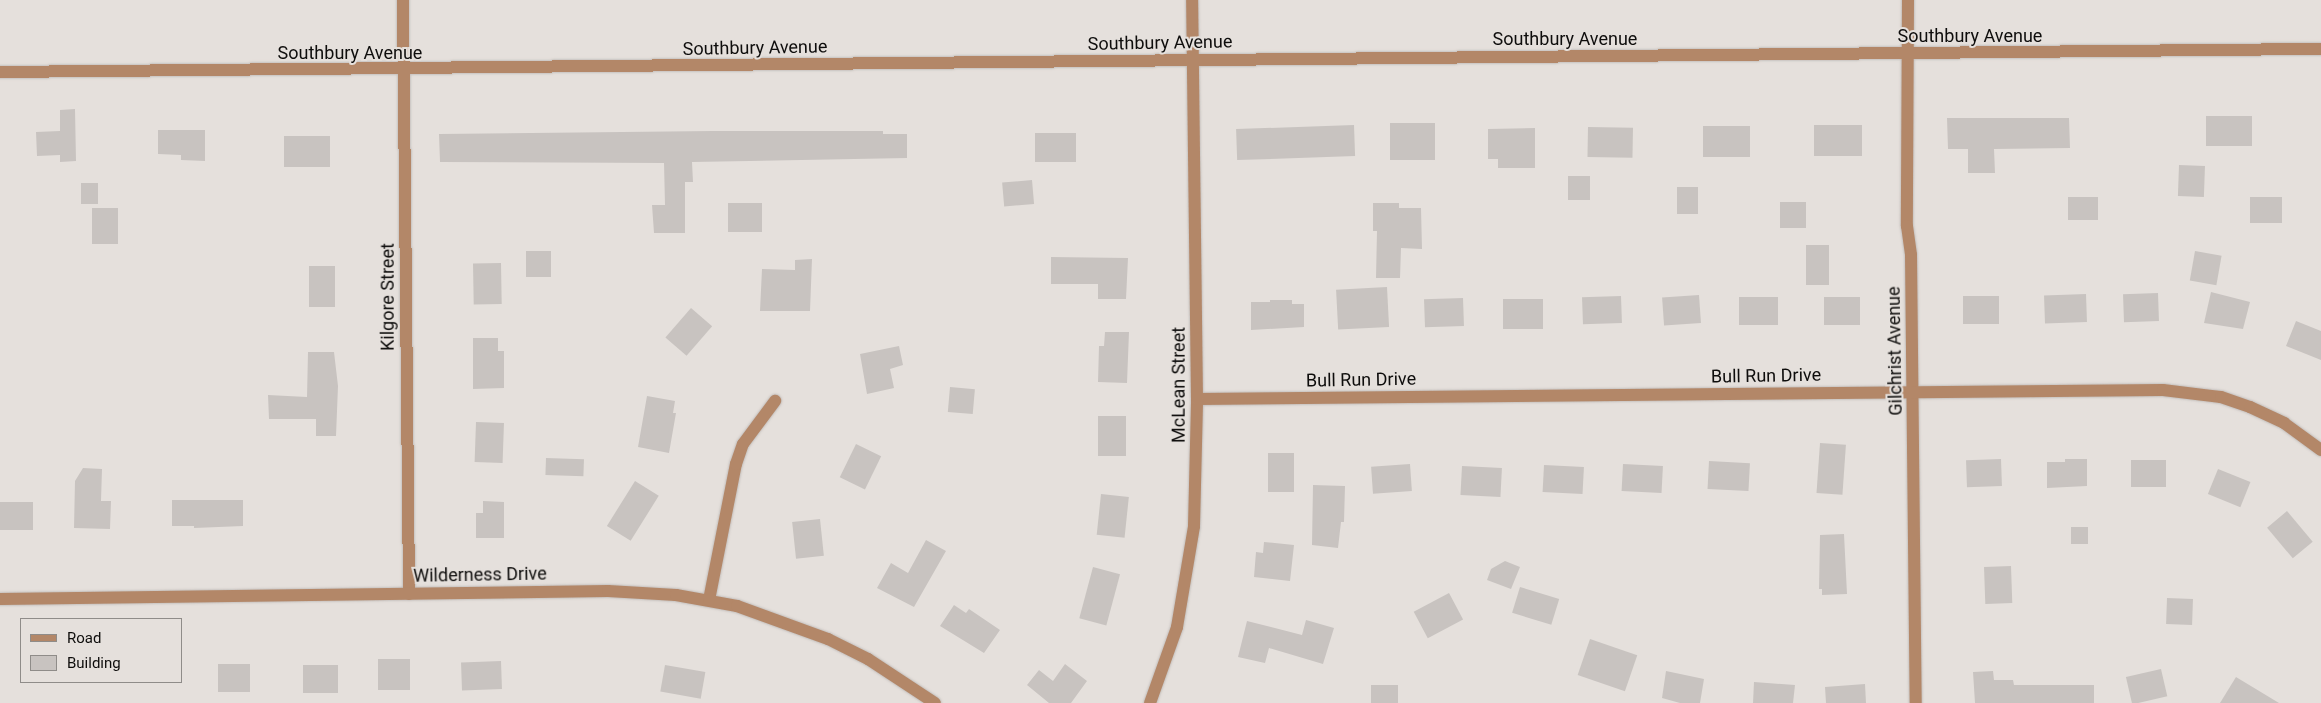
<!DOCTYPE html>
<html>
<head>
<meta charset="utf-8">
<style>
	body { margin:0 }
	#map { position:relative; width:2321px; height:703px; overflow:hidden; background:#e5e0dc; font-family:Roboto,sans-serif }
	div>[style] { position:absolute }
	.building>* { inset:0; background:#c8c3c0; transform-origin:0 0 }
	.roads { filter:drop-shadow(0 0 1px #c3bebb) drop-shadow(0 0 1px #c3bebb) }
	.minor>* { height:12px; margin:-6px; padding:0 6px; transform-origin:6px; border-radius:6px; background:#b38768 }
	span { translate:-50% -50%; white-space:nowrap; text-align:center; line-height:1.15; -webkit-text-stroke:4px #e5e0dc; paint-order:stroke }
	.street-label { font-size:18px; color:#0e0d0c }
	.legend { position:absolute; left:20px; top:618px; width:162px; height:65px; box-sizing:border-box; background:#e5e0dc; border:1px solid #8f8c89; margin:0; padding:6px 9px; list-style:none; font-size:15px; color:#0e0d0c }
	.legend li { display:flex; align-items:center; gap:10px; height:25px }
	.legend b { width:25px; border:1px solid #8f8c89 }
</style>
</head>
<body>
<div id="map">
	<div class="building">
		<div style="clip-path:polygon(75px 109px,76px 161px,60px 162px,60px 155px,37px 156px,36px 132px,60px 131px,60px 110px)"></div>
		<div style="left:2206px;top:116px;width:46px;height:30px"></div>
		<div style="clip-path:polygon(1947px 118px,2069px 118px,2070px 148px,1994px 149px,1995px 173px,1968px 173px,1968px 149px,1948px 149px)"></div>
		<div style="left:1390px;top:123px;width:45px;height:37px"></div>
		<div style="left:1354px;top:125px;width:31px;height:118px;rotate:88deg"></div>
		<div style="left:1814px;top:125px;width:48px;height:31px"></div>
		<div style="left:1703px;top:126px;width:47px;height:31px"></div>
		<div style="left:1588px;top:127px;width:45px;height:30px;rotate:1deg"></div>
		<div style="clip-path:polygon(1535px 128px,1535px 168px,1498px 168px,1498px 159px,1488px 159px,1488px 129px)"></div>
		<div style="clip-path:polygon(158px 130px,205px 130px,205px 161px,181px 160px,181px 155px,158px 154px)"></div>
		<div style="clip-path:polygon(713px 131px,883px 131px,883px 134px,907px 134px,907px 158px,692px 162px,693px 182px,685px 182px,685px 233px,654px 233px,652px 205px,665px 205px,664px 163px,440px 162px,439px 134px)"></div>
		<div style="left:1035px;top:133px;width:41px;height:29px"></div>
		<div style="left:284px;top:136px;width:46px;height:31px"></div>
		<div style="left:2179px;top:165px;width:26px;height:31px;rotate:2deg"></div>
		<div style="left:1568px;top:176px;width:22px;height:24px"></div>
		<div style="left:1032px;top:180px;width:24px;height:30px;rotate:85deg"></div>
		<div style="left:81px;top:183px;width:17px;height:21px"></div>
		<div style="left:1677px;top:187px;width:21px;height:27px"></div>
		<div style="left:2068px;top:197px;width:30px;height:23px"></div>
		<div style="left:2250px;top:197px;width:32px;height:26px"></div>
		<div style="left:1780px;top:202px;width:26px;height:26px"></div>
		<div style="left:762px;top:203px;width:29px;height:34px;rotate:90deg"></div>
		<div style="clip-path:polygon(1373px 203px,1399px 203px,1399px 208px,1421px 208px,1422px 249px,1401px 248px,1400px 278px,1376px 278px,1377px 231px,1373px 231px)"></div>
		<div style="left:92px;top:208px;width:26px;height:36px"></div>
		<div style="left:1806px;top:245px;width:23px;height:40px"></div>
		<div style="left:526px;top:251px;width:25px;height:26px"></div>
		<div style="left:2195px;top:251px;width:27px;height:30px;rotate:10deg"></div>
		<div style="clip-path:polygon(1051px 257px,1128px 258px,1126px 299px,1098px 299px,1098px 284px,1051px 284px)"></div>
		<div style="clip-path:polygon(812px 259px,810px 311px,760px 311px,762px 269px,795px 270px,795px 260px)"></div>
		<div style="left:501px;top:263px;width:41px;height:28px;rotate:89deg"></div>
		<div style="left:309px;top:266px;width:26px;height:41px"></div>
		<div style="left:1387px;top:287px;width:40px;height:51px;rotate:87deg"></div>
		<div style="clip-path:polygon(2211px 292px,2250px 302px,2243px 329px,2204px 323px)"></div>
		<div style="left:2158px;top:293px;width:28px;height:35px;rotate:88deg"></div>
		<div style="left:2086px;top:294px;width:28px;height:42px;rotate:88deg"></div>
		<div style="left:1699px;top:295px;width:28px;height:37px;rotate:86deg"></div>
		<div style="left:1621px;top:296px;width:27px;height:39px;rotate:88deg"></div>
		<div style="left:1963px;top:296px;width:36px;height:28px"></div>
		<div style="left:1739px;top:297px;width:39px;height:28px"></div>
		<div style="left:1824px;top:297px;width:36px;height:28px"></div>
		<div style="left:1463px;top:298px;width:28px;height:39px;rotate:88deg"></div>
		<div style="left:1503px;top:299px;width:40px;height:30px"></div>
		<div style="clip-path:polygon(1270px 300px,1292px 300px,1292px 304px,1304px 304px,1304px 327px,1251px 330px,1251px 302px,1270px 302px)"></div>
		<div style="left:691px;top:308px;width:28px;height:39px;rotate:41deg"></div>
		<div style="clip-path:polygon(2296px 321px,2321px 331px,2321px 360px,2286px 346px)"></div>
		<div style="clip-path:polygon(1105px 332px,1129px 332px,1127px 383px,1098px 382px,1099px 346px,1104px 346px)"></div>
		<div style="clip-path:polygon(473px 338px,498px 338px,498px 351px,504px 351px,504px 388px,473px 389px)"></div>
		<div style="clip-path:polygon(899px 346px,903px 365px,890px 369px,894px 388px,867px 394px,860px 354px)"></div>
		<div style="clip-path:polygon(308px 352px,334px 352px,338px 386px,336px 436px,316px 436px,316px 419px,269px 419px,268px 395px,307px 397px)"></div>
		<div style="left:950px;top:387px;width:25px;height:25px;rotate:5deg"></div>
		<div style="clip-path:polygon(647px 396px,675px 401px,673px 413px,676px 413px,669px 453px,638px 447px)"></div>
		<div style="left:1098px;top:416px;width:28px;height:40px"></div>
		<div style="left:476px;top:422px;width:28px;height:40px;rotate:2deg"></div>
		<div style="left:1820px;top:443px;width:26px;height:50px;rotate:4deg"></div>
		<div style="left:856px;top:444px;width:28px;height:37px;rotate:26deg"></div>
		<div style="left:1268px;top:453px;width:26px;height:39px"></div>
		<div style="left:546px;top:458px;width:38px;height:17px;rotate:2deg"></div>
		<div style="left:2001px;top:459px;width:27px;height:35px;rotate:88deg"></div>
		<div style="clip-path:polygon(2065px 459px,2087px 459px,2087px 486px,2047px 488px,2047px 462px,2065px 462px)"></div>
		<div style="left:2131px;top:460px;width:35px;height:27px"></div>
		<div style="left:1709px;top:461px;width:41px;height:28px;rotate:3deg"></div>
		<div style="left:1410px;top:464px;width:27px;height:39px;rotate:86deg"></div>
		<div style="left:1623px;top:464px;width:40px;height:27px;rotate:3deg"></div>
		<div style="left:1544px;top:465px;width:40px;height:27px;rotate:3deg"></div>
		<div style="left:1462px;top:466px;width:40px;height:29px;rotate:3deg"></div>
		<div style="clip-path:polygon(83px 468px,102px 469px,101px 501px,111px 501px,110px 529px,74px 528px,75px 481px)"></div>
		<div style="left:2218px;top:469px;width:35px;height:27px;rotate:22deg"></div>
		<div style="left:635px;top:481px;width:28px;height:53px;rotate:32deg"></div>
		<div style="clip-path:polygon(1313px 485px,1345px 486px,1344px 522px,1341px 522px,1338px 548px,1312px 545px)"></div>
		<div style="left:1101px;top:494px;width:28px;height:41px;rotate:6deg"></div>
		<div style="clip-path:polygon(172px 500px,243px 500px,243px 526px,194px 528px,194px 526px,172px 526px)"></div>
		<div style="clip-path:polygon(483px 501px,504px 502px,504px 538px,476px 538px,476px 513px,483px 513px)"></div>
		<div style="left:0;top:502px;width:33px;height:28px"></div>
		<div style="left:2287px;top:511px;width:40px;height:26px;rotate:50deg"></div>
		<div style="left:820px;top:519px;width:37px;height:28px;rotate:84deg"></div>
		<div style="left:2071px;top:527px;width:17px;height:17px"></div>
		<div style="clip-path:polygon(1844px 534px,1847px 594px,1822px 595px,1822px 589px,1819px 589px,1820px 535px)"></div>
		<div style="clip-path:polygon(926px 540px,946px 551px,914px 607px,877px 588px,891px 563px,908px 573px)"></div>
		<div style="clip-path:polygon(1264px 542px,1294px 545px,1290px 581px,1254px 577px,1256px 552px,1263px 553px)"></div>
		<div style="clip-path:polygon(1505px 561px,1520px 567px,1511px 589px,1487px 580px,1491px 569px)"></div>
		<div style="left:2011px;top:566px;width:37px;height:27px;rotate:88deg"></div>
		<div style="left:1093px;top:567px;width:28px;height:53px;rotate:15deg"></div>
		<div style="left:1520px;top:587px;width:41px;height:27px;rotate:17deg"></div>
		<div style="left:1449px;top:593px;width:30px;height:40px;rotate:62deg"></div>
		<div style="left:2167px;top:598px;width:26px;height:26px;rotate:2deg"></div>
		<div style="clip-path:polygon(954px 605px,966px 613px,969px 609px,1000px 630px,984px 653px,940px 626px)"></div>
		<div style="clip-path:polygon(1306px 620px,1334px 628px,1323px 664px,1269px 648px,1265px 663px,1238px 657px,1247px 621px,1302px 635px)"></div>
		<div style="left:1590px;top:639px;width:50px;height:38px;rotate:19deg"></div>
		<div style="left:410px;top:659px;width:31px;height:32px;rotate:90deg"></div>
		<div style="left:501px;top:661px;width:28px;height:40px;rotate:88deg"></div>
		<div style="left:218px;top:664px;width:32px;height:28px"></div>
		<div style="clip-path:polygon(1065px 664px,1087px 681px,1071px 703px,1049px 703px,1027px 685px,1039px 670px,1053px 681px)"></div>
		<div style="left:303px;top:665px;width:35px;height:28px"></div>
		<div style="left:665px;top:665px;width:41px;height:27px;rotate:10deg"></div>
		<div style="left:2161px;top:669px;width:28px;height:36px;rotate:77deg"></div>
		<div style="clip-path:polygon(1666px 671px,1704px 679px,1700px 703px,1680px 703px,1662px 698px)"></div>
		<div style="clip-path:polygon(1993px 671px,1994px 680px,2013px 680px,2014px 685px,2094px 685px,2094px 703px,1975px 703px,1973px 672px)"></div>
		<div style="clip-path:polygon(2236px 677px,2279px 703px,2220px 703px)"></div>
		<div style="clip-path:polygon(1754px 682px,1795px 685px,1793px 703px,1753px 703px)"></div>
		<div style="clip-path:polygon(1865px 684px,1866px 703px,1826px 703px,1825px 687px)"></div>
		<div style="left:1371px;top:685px;width:27px;height:18px"></div>
	</div>
	<div class="roads">
		<div class="minor">
			<div style="left:403px;top:0;width:594px;rotate:89.42deg"></div>
			<div style="left:1908px;top:0;width:226px;rotate:90.3deg"></div>
			<div style="left:1907px;top:226px;width:29px;rotate:82deg"></div>
			<div style="left:1911px;top:255px;width:448px;rotate:89.4deg"></div>
			<div style="left:0;top:72px;width:2321px;rotate:-0.57deg"></div>
			<div style="left:1197px;top:399px;width:966px;rotate:-0.53deg"></div>
			<div style="left:2163px;top:390px;width:58px;rotate:6.9deg"></div>
			<div style="left:2221px;top:397px;width:31px;rotate:19deg"></div>
			<div style="left:2250px;top:407px;width:38px;rotate:25deg"></div>
			<div style="left:2284px;top:423px;width:46px;rotate:36.1deg"></div>
			<div style="left:0;top:599px;width:608px;rotate:-0.75deg"></div>
			<div style="left:608px;top:591px;width:68px;rotate:3.4deg"></div>
			<div style="left:676px;top:595px;width:62px;rotate:10.2deg"></div>
			<div style="left:737px;top:606px;width:97px;rotate:19.9deg"></div>
			<div style="left:828px;top:639px;width:45px;rotate:26.6deg"></div>
			<div style="left:868px;top:659px;width:80px;rotate:33.3deg"></div>
			<div style="left:709px;top:600px;width:139px;rotate:-78.8deg"></div>
			<div style="left:736px;top:464px;width:21px;rotate:-71deg"></div>
			<div style="left:743px;top:444px;width:54px;rotate:-53.3deg"></div>
			<div style="left:1150px;top:703px;width:81px;rotate:-70.4deg"></div>
			<div style="left:1177px;top:627px;width:102px;rotate:-80.4deg"></div>
			<div style="left:1194px;top:526px;width:127px;rotate:-88.6deg"></div>
			<div style="left:1197px;top:399px;width:399px;rotate:-90.7deg"></div>
		</div>
	</div>
	<div class="street-label">
		<span style="left:1970px;top:36px">Southbury Avenue</span>
		<span style="left:1565px;top:39px">Southbury Avenue</span>
		<span style="left:1160px;top:43px;rotate:-1deg">Southbury Avenue</span>
		<span style="left:755px;top:48px;rotate:-1deg">Southbury Avenue</span>
		<span style="left:350px;top:53px">Southbury Avenue</span>
		<span style="left:388px;top:297px;rotate:-90deg">Kilgore Street</span>
		<span style="left:1895px;top:351px;rotate:-91deg">Gilchrist Avenue</span>
		<span style="left:1766px;top:376px;rotate:-1deg">Bull Run Drive</span>
		<span style="left:1361px;top:380px;rotate:-1deg">Bull Run Drive</span>
		<span style="left:1179px;top:385px;rotate:-90deg">McLean Street</span>
		<span style="left:480px;top:575px;rotate:-1deg">Wilderness Drive</span>
	</div>
	<ul class="legend">
	<li><b style="height:6px;background:#b38768"></b>Road</li>
	<li><b style="height:14px;background:#c8c3c0"></b>Building</li>
	</ul>
</div>
</body>
</html>
